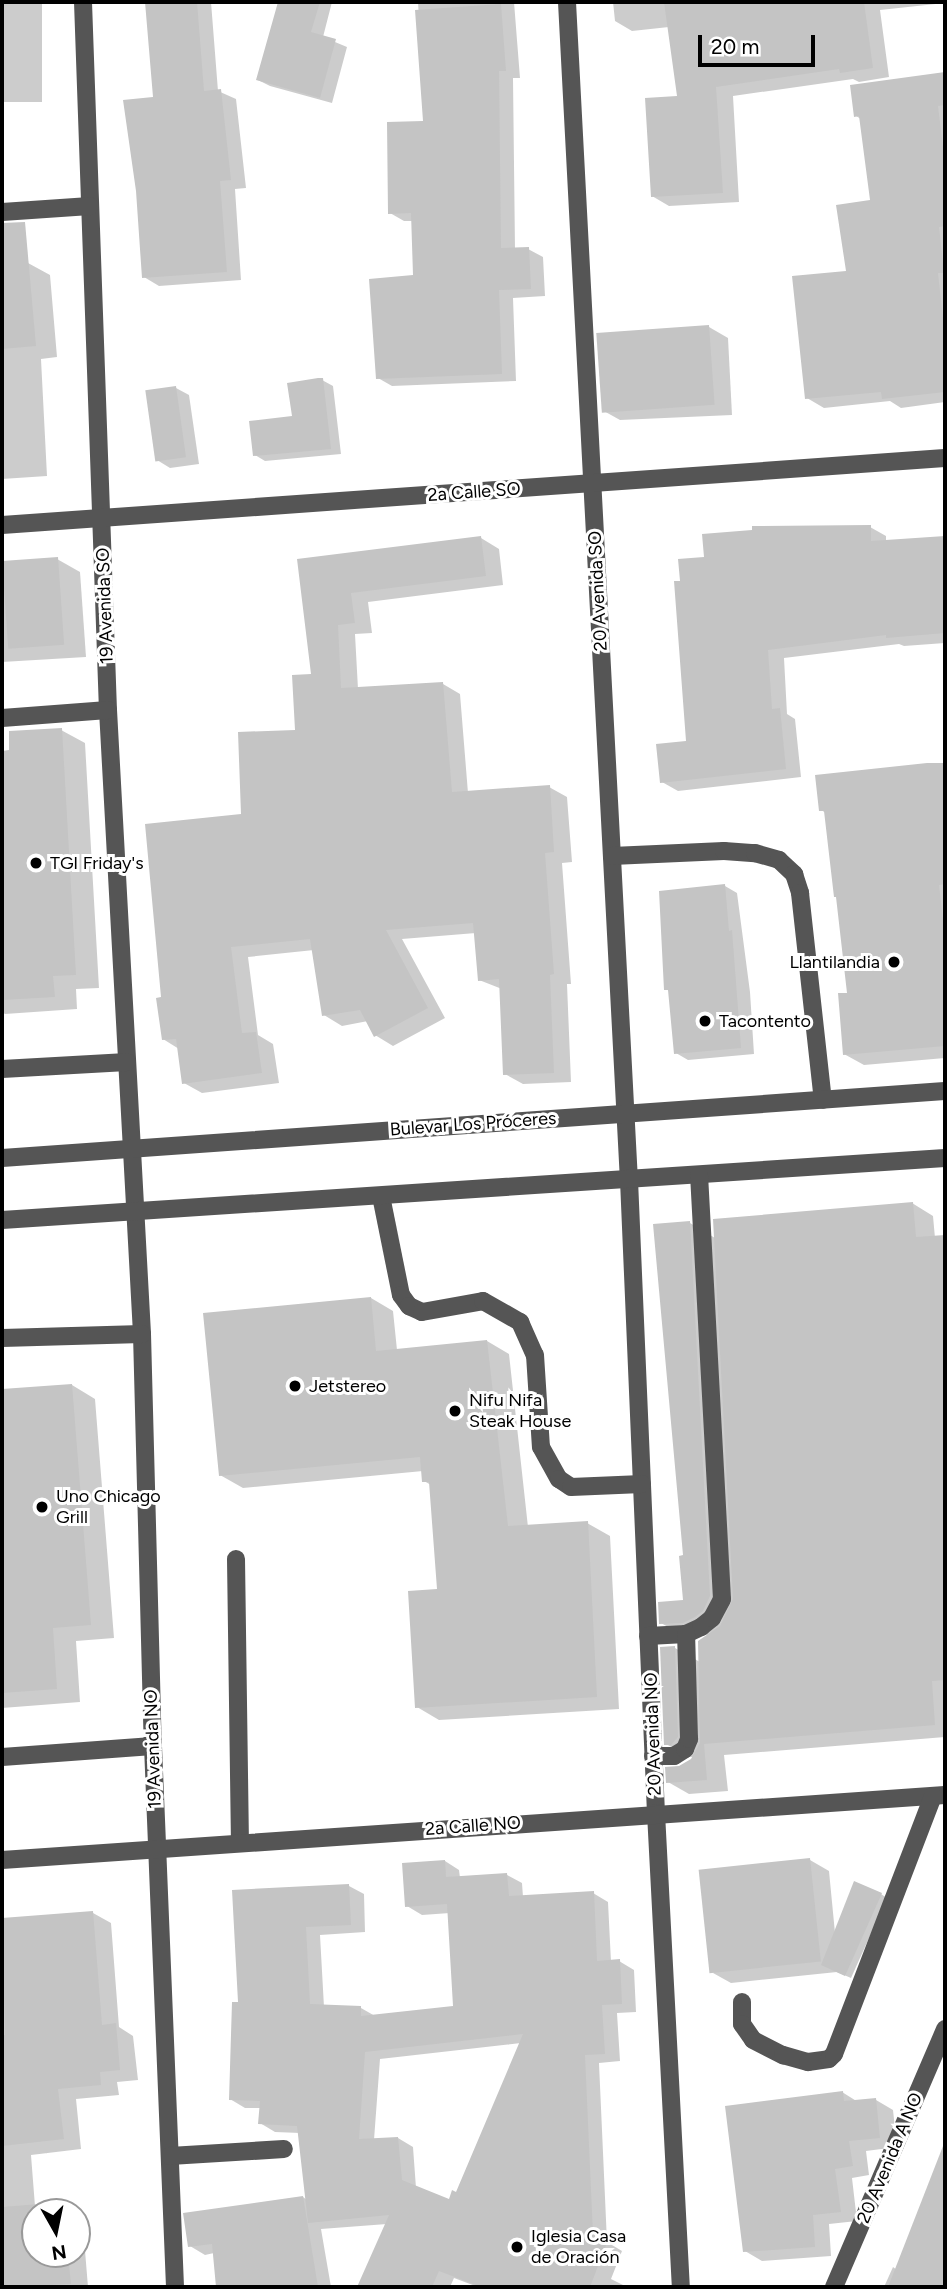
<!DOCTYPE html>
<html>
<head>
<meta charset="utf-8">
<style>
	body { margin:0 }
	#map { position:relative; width:947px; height:2289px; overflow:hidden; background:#fff; font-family:Figtree,sans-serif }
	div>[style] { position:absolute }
	.shadow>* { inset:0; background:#0003; transform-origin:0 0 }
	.building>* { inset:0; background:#c4c4c4; transform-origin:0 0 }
	.minor>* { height:18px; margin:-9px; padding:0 9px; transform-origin:9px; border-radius:9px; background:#555 }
	.dots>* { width:19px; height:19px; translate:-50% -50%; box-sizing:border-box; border:4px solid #fff; border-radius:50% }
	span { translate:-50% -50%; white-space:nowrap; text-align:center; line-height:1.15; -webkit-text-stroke:6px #fff; paint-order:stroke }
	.street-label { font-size:18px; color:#000 }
	.poi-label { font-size:18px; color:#000 }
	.left { translate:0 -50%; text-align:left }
	.right { translate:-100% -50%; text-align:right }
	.frame { position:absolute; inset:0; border:4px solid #000; pointer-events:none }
	.north { position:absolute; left:21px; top:2198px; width:70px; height:70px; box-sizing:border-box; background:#fff; border:2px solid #999; border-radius:50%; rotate:171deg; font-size:19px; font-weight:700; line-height:28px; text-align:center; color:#000 }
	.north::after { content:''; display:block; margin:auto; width:24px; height:32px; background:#000; clip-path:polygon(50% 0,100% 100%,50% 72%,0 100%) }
	.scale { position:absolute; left:698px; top:35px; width:117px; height:32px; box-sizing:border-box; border:4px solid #000; border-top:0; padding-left:9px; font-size:21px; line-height:24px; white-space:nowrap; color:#000; -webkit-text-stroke:5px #fff; paint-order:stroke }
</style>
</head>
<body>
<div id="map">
	<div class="shadow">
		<div style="left:2px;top:2px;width:40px;height:100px"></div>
		<div style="clip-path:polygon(147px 2px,211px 2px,218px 91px,236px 99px,246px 188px,235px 189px,241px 280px,159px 286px,144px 277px,154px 98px)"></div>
		<div style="clip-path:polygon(280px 2px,332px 2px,323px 37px,347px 47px,332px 103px,270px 86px,258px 80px)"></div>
		<div style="clip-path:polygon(418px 2px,514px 2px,520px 78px,513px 78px,515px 249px,528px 249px,543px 257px,545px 296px,513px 298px,516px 381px,392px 386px,378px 378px,415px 277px,413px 221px,404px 221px,390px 213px,425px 123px)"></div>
		<div style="clip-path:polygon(613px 2px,945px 2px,945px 3px,880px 10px,889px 77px,859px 82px,853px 79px,733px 96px,739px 202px,669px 206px,652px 196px,679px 98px,669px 27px,632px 31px,615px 21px)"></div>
		<div style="clip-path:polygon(945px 74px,945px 402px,901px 408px,890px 401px,824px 408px,807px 398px,872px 202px,861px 119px,856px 116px,852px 86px)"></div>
		<div style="clip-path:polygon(2px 228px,14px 235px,28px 263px,50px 275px,57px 357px,41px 359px,47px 476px,2px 479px)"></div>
		<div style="clip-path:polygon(709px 327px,728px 338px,732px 415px,620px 420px,602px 410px)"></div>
		<div style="clip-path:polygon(322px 380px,333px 386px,341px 454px,265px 461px,255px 455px,294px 417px)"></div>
		<div style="clip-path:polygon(176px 388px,189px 395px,199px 464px,170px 468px,157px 460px)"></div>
		<div style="clip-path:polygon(870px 527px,886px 536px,886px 542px,945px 538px,945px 643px,904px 646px,899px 644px,784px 658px,787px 714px,795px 719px,801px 777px,678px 791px,662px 782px,688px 742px,681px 582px,706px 558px)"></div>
		<div style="clip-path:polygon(481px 538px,499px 549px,503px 585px,368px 602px,372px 633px,355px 634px,358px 689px,443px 684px,460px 694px,468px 793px,549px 787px,567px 797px,572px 862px,562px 863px,571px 984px,567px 984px,571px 1082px,523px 1084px,505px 1074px,502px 989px,479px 980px,476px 933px,402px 939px,445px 1018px,393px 1046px,375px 1035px,368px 1021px,342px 1026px,324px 1015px,314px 950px,248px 957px,258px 1035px,273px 1044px,279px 1083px,202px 1093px,184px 1083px,179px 1049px,163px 1039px,163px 999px,243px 816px,297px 731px,313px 676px,299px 561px)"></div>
		<div style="clip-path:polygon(57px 559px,80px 572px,86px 657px,2px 662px,2px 563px)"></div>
		<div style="clip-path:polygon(61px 730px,85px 743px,99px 988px,76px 989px,77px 1009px,5px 1014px,2px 1012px,2px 752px,11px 752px)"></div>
		<div style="clip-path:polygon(945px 763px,945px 1058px,864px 1065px,844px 1054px,849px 994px,826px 813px,821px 810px,817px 776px)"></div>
		<div style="clip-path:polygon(725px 886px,737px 893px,750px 992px,754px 1054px,688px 1060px,676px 1053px,670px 991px,665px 989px)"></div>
		<div style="clip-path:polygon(912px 1203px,933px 1216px,935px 1238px,945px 1237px,945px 1737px,724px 1755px,728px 1791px,689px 1794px,668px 1782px,680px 1768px,697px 1757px,690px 1757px,666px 1744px,675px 1648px,700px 1662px,710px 1635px,684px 1636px,661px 1623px,685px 1601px,690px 1223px,715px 1238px)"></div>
		<div style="clip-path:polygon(371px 1298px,393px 1311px,397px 1350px,487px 1341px,509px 1354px,528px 1527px,587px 1523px,610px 1536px,619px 1709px,439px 1720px,417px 1707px,439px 1591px,431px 1485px,424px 1481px,423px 1471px,243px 1488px,220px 1475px)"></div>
		<div style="clip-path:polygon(72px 1385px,95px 1399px,114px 1638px,76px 1641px,80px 1702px,2px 1708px,2px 1391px)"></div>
		<div style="clip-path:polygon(810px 1860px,829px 1871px,835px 1933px,881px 1894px,887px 1898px,851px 1978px,837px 1972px,731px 1983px,713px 1973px)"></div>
		<div style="clip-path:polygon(evenodd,445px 1861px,459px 1870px,460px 1878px,507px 1875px,522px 1883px,523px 1897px,593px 1893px,608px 1902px,611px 1962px,619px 1961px,634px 1970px,636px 2012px,617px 2013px,620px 2061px,599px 2063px,607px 2242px,622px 2251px,611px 2279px,627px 2287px,478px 2287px,454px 2278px,450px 2287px,359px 2287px,387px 2224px,321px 2229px,331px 2287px,218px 2287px,214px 2253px,205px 2255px,190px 2246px,303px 2197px,307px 2200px,300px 2133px,275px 2132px,260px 2123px,261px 2108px,245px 2108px,230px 2099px,239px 2004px,234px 1892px,349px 1886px,364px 1894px,365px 1932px,320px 1935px,324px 2007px,361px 2008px,375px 2016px,455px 2007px,450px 1913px,422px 1915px,407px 1906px,445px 1861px,521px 2043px,457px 2194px,450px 2201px,416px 2188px,413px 2147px,398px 2138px,374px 2140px,380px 2059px,521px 2043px)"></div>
		<div style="clip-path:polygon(evenodd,93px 1913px,111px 1923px,119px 2027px,133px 2036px,138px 2080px,117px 2082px,119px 2095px,76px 2099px,81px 2149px,31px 2155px,35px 2206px,64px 2204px,82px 2214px,88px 2287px,2px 2287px,2px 1920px,93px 1913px,35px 2212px,77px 2212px,77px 2254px,35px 2254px,35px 2212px)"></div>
		<div style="clip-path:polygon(842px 2092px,858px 2102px,876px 2100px,893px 2110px,897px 2147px,866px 2151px,869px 2175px,852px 2178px,857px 2221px,829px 2224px,831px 2256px,762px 2261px,745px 2251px)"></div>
		<div style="clip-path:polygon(945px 2146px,945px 2287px,884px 2287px,893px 2267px,897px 2270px)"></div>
	</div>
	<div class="building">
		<div style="clip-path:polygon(145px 2px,197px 2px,204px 91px,221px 89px,231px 180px,220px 181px,227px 272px,142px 278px,136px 191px,123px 100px,153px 97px)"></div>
		<div style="clip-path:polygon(278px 2px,320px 2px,311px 32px,336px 39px,320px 98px,256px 80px)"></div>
		<div style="clip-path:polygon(664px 2px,864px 2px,873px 68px,840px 73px,839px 69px,716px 87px,723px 193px,651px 197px,645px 98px,677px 96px)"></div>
		<div style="clip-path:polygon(501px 4px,506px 71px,499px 71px,501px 248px,529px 247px,531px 289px,499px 290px,502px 374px,376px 379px,369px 279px,413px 275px,411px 213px,388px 214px,387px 122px,423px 121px,415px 10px)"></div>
		<div style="clip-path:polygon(945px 72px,945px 105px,938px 106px,945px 164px,945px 226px,939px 227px,944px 273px,938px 273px,945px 337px,945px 392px,882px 399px,881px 392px,805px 399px,792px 276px,846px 271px,836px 205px,870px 200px,859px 116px,854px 117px,850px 85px)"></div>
		<div style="clip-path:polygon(25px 222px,36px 346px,2px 349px,2px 223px)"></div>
		<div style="left:709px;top:325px;width:80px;height:113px;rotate:86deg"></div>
		<div style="clip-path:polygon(318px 378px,323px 378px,331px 449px,253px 456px,249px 421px,292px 416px,287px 383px)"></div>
		<div style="left:176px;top:386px;width:72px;height:31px;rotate:82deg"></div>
		<div style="clip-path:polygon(871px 525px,871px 541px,945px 536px,945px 633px,886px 638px,886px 635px,768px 650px,772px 709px,780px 708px,786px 769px,660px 783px,656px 744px,686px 741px,674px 581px,680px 581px,678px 559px,704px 557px,702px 534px,752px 530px,752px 526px)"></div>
		<div style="clip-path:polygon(481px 536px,486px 576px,351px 593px,355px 623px,338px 625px,341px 688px,443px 682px,452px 792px,550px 785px,554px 852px,545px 853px,554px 974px,550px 975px,554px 1073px,503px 1075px,499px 979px,478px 981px,473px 923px,386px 930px,428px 1008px,374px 1037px,360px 1010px,322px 1016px,310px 939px,231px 947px,242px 1033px,256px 1032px,262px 1073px,182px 1084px,176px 1039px,162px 1040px,156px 998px,161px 997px,145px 824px,241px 814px,238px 732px,295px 730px,292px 675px,311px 674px,297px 559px)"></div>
		<div style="left:58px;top:557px;width:88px;height:56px;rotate:86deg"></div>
		<div style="clip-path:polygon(62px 728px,76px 975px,53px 976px,55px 997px,2px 1000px,2px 751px,9px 750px,9px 731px)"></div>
		<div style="clip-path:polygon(927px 763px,945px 763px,945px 884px,939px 885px,945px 938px,945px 1046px,843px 1055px,838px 993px,847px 993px,836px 897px,834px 897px,824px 811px,819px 811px,815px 775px)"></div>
		<div style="clip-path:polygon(725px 884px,729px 931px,732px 930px,741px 1048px,674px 1054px,668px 990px,664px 990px,659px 891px)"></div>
		<div style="clip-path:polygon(913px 1202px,916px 1237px,945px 1235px,945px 1680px,932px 1681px,935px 1725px,704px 1744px,707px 1780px,666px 1783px,665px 1767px,679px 1766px,691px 1759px,700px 1743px,698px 1641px,720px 1626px,733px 1599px,713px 1219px)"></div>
		<div style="clip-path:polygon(690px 1221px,710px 1596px,703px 1611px,695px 1617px,683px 1623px,659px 1624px,658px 1602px,683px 1600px,679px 1556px,683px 1555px,653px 1224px)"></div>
		<div style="clip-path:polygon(371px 1297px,376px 1351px,487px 1340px,508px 1526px,588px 1521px,597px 1697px,415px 1708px,408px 1591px,437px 1589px,429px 1482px,422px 1482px,420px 1457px,219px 1476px,203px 1313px)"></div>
		<div style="clip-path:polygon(72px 1384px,91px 1625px,53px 1628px,57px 1689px,2px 1693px,2px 1389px)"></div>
		<div style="clip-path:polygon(675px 1646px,678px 1737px,671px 1745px,664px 1745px,660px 1647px)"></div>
		<div style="left:810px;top:1858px;width:104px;height:112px;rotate:84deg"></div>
		<div style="clip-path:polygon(evenodd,445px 1860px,446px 1877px,507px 1873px,509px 1896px,594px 1891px,597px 1961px,620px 1959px,622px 2004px,602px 2005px,605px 2054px,585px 2055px,593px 2235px,608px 2240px,590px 2287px,481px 2287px,439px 2271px,432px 2287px,357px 2287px,389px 2215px,308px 2223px,297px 2126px,258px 2124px,260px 2101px,229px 2100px,232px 2002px,238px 2002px,232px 1890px,349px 1884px,351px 1925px,306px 1927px,310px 2004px,361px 2006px,361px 2016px,453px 2006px,447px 1904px,405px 1907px,402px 1863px,445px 1860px,523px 2034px,456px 2192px,452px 2190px,449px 2199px,402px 2180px,398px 2137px,359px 2139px,365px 2052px,523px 2034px)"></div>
		<div style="clip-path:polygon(854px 1881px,882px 1893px,845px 1976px,821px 1965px)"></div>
		<div style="clip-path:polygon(93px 1911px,102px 2025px,116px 2023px,120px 2070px,100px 2072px,101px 2085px,58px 2089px,64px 2139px,2px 2146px,2px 2035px,5px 2035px,2px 1918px)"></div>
		<div style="clip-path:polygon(843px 2091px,844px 2101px,876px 2098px,880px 2138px,849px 2141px,853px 2166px,835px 2169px,841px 2212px,813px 2215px,815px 2247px,743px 2252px,725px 2106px)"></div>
		<div style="clip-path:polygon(943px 2146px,945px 2287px,888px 2287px)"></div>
		<div style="clip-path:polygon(303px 2196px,318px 2287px,216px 2287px,212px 2244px,188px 2247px,183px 2213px)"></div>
		<div style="clip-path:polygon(65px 2202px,65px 2212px,35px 2212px,35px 2254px,68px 2254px,71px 2284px,2px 2287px,2px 2207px)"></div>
	</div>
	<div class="minor">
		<div style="left:83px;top:2px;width:708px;rotate:87.98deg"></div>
		<div style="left:108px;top:710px;width:625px;rotate:86.88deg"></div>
		<div style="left:142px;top:1334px;width:412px;rotate:88.5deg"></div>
		<div style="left:153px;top:1746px;width:541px;rotate:87.67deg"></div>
		<div style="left:567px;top:2px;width:1180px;rotate:86.99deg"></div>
		<div style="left:629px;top:1180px;width:634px;rotate:87.56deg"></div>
		<div style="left:656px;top:1813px;width:475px;rotate:87deg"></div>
		<div style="left:2px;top:212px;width:88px;rotate:-3.9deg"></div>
		<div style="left:2px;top:525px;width:945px;rotate:-4.06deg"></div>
		<div style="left:2px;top:718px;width:106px;rotate:-4.3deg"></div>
		<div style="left:612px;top:856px;width:112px;rotate:-2.6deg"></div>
		<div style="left:724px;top:851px;width:31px;rotate:4deg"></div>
		<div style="left:755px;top:853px;width:25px;rotate:16deg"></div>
		<div style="left:779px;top:860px;width:21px;rotate:43deg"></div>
		<div style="left:794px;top:874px;width:20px;rotate:72deg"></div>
		<div style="left:800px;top:893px;width:208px;rotate:83.7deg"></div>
		<div style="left:2px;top:1069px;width:125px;rotate:-3.2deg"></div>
		<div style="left:2px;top:1158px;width:945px;rotate:-4.06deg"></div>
		<div style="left:381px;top:1196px;width:101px;rotate:78.6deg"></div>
		<div style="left:401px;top:1295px;width:14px;rotate:54deg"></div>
		<div style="left:409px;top:1306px;width:14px;rotate:25deg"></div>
		<div style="left:422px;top:1312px;width:62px;rotate:-10.2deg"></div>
		<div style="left:483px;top:1301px;width:43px;rotate:29.6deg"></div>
		<div style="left:520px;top:1322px;width:36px;rotate:66deg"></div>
		<div style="left:535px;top:1355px;width:92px;rotate:86.3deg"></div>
		<div style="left:541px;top:1447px;width:37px;rotate:61deg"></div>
		<div style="left:559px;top:1479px;width:14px;rotate:34deg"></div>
		<div style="left:571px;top:1487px;width:71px;rotate:-2.4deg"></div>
		<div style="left:2px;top:1220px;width:945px;rotate:-3.76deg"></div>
		<div style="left:2px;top:1338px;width:140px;rotate:-1.6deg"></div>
		<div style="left:236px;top:1559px;width:284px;rotate:89.2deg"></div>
		<div style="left:648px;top:1636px;width:38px;rotate:-3deg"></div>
		<div style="left:686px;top:1634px;width:17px;rotate:-25deg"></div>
		<div style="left:701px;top:1627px;width:14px;rotate:-39deg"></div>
		<div style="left:712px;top:1618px;width:21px;rotate:-62deg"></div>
		<div style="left:722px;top:1599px;width:424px;rotate:-93.1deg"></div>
		<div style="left:653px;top:1756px;width:21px"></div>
		<div style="left:674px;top:1756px;width:13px;rotate:-32deg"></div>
		<div style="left:685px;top:1749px;width:11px;rotate:-68deg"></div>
		<div style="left:689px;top:1739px;width:105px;rotate:-91.6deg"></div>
		<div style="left:2px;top:1757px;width:151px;rotate:-4.2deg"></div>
		<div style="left:2px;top:1860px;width:945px;rotate:-3.94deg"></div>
		<div style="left:742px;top:2002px;width:22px;rotate:90deg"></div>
		<div style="left:742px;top:2024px;width:19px;rotate:55deg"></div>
		<div style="left:753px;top:2040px;width:34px;rotate:27deg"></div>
		<div style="left:783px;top:2055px;width:26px;rotate:16deg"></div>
		<div style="left:808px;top:2062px;width:21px;rotate:-8deg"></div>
		<div style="left:829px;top:2059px;width:7px;rotate:-45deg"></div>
		<div style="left:834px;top:2054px;width:276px;rotate:-69deg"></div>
		<div style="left:170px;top:2156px;width:114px;rotate:-3.5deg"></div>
		<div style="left:834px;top:2287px;width:281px;rotate:-66.7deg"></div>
	</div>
	<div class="dots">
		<div style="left:36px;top:863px;background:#000"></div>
		<div style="left:894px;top:962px;background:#000"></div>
		<div style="left:705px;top:1021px;background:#000"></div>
		<div style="left:295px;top:1386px;background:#000"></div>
		<div style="left:455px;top:1411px;background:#000"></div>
		<div style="left:42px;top:1507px;background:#000"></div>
		<div style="left:517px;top:2247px;background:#000"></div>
	</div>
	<div class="street-label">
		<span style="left:474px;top:492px;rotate:-4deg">2a Calle SO</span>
		<span style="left:598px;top:591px;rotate:-93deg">20 Avenida SO</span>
		<span style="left:105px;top:606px;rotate:-92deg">19 Avenida SO</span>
		<span style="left:473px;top:1124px;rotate:-4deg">Bulevar Los Próceres</span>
		<span style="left:653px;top:1734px;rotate:-92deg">20 Avenida NO</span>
		<span style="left:153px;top:1749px;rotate:-92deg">19 Avenida NO</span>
		<span style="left:473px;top:1826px;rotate:-4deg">2a Calle NO</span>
		<span style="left:890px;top:2158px;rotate:-67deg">20 Avenida A NO</span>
	</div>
	<div class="poi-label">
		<span class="left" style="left:50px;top:863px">TGI Friday's</span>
		<span class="right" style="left:880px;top:962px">Llantilandia</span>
		<span class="left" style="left:719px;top:1021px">Tacontento</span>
		<span class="left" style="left:309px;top:1386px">Jetstereo</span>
		<span class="left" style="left:469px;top:1411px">Nifu Nifa<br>Steak House</span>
		<span class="left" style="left:56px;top:1507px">Uno Chicago<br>Grill</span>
		<span class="left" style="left:531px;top:2247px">Iglesia Casa<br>de Oración</span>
	</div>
	<div class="frame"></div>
	<div class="north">N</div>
	<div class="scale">20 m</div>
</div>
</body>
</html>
